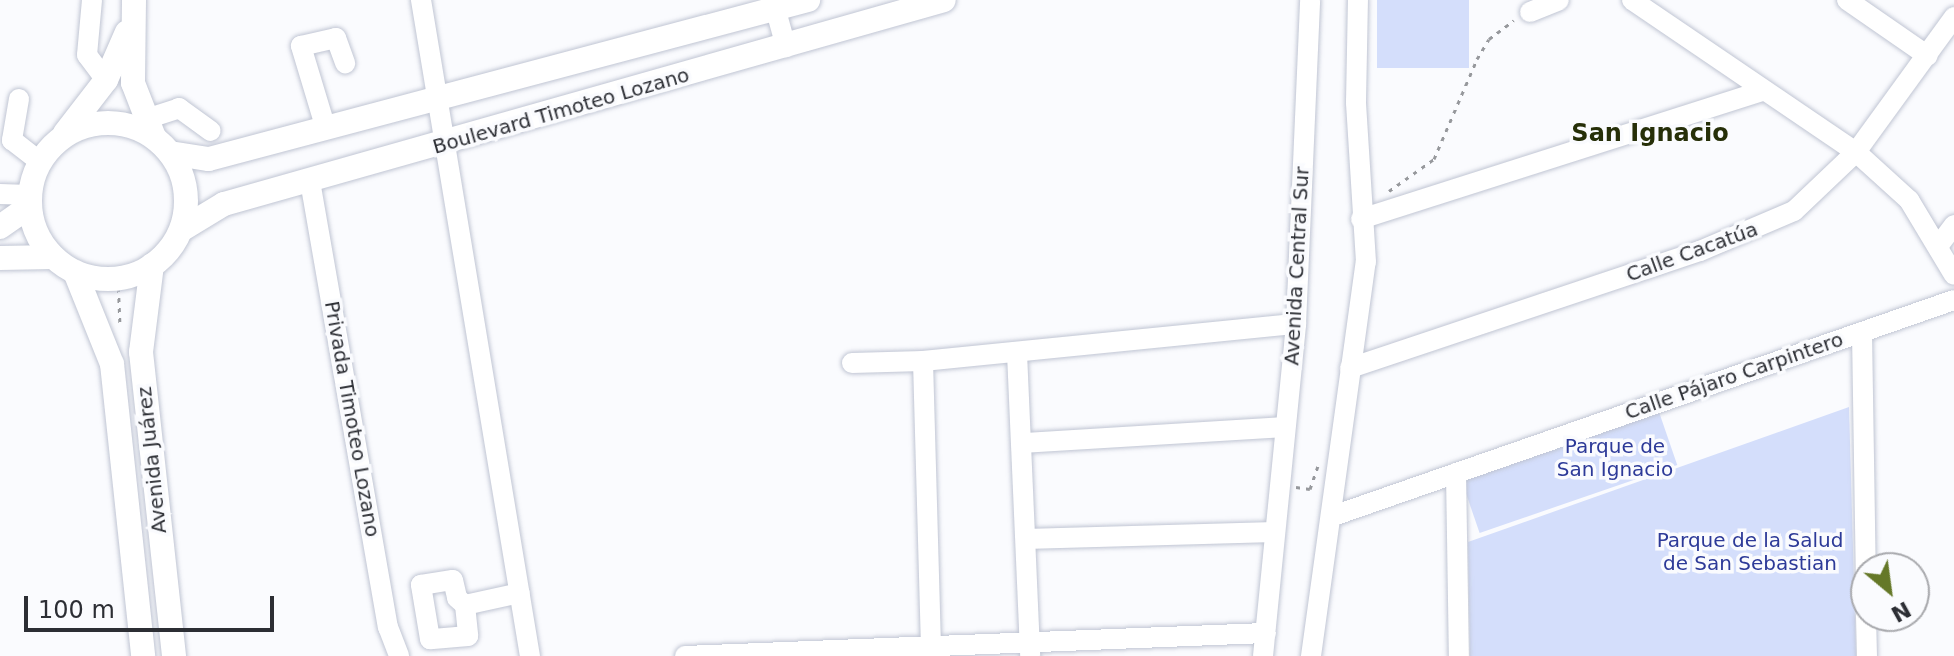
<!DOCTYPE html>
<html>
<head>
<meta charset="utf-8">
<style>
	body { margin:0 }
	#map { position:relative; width:1954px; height:656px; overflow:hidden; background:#fafbfe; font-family:"DejaVu Sans",sans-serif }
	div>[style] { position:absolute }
	.green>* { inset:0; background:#d4defb; transform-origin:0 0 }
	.path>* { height:3px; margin-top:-1.5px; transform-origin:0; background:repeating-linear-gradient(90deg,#96989c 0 4px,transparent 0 10px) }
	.roads { filter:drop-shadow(0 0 2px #c0c5d3) drop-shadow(0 0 2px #c0c5d3) }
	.minor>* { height:20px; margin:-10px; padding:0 10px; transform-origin:10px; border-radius:10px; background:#fff }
	.major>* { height:24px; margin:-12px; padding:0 12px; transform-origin:12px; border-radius:12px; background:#fff }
	.major>.ring { margin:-12px; padding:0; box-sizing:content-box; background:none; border:24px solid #fff; border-radius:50% }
	span { translate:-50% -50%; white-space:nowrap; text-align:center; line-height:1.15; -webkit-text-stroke:7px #fafbfe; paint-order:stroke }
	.street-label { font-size:20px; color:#2c2e34 }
	.park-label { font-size:20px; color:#2d3a98 }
	.quarter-label { font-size:24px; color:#262f08; font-weight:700 }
	.north { position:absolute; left:1850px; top:552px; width:80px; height:80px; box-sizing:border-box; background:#fafbfe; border:2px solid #a8a9ad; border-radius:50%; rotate:151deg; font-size:22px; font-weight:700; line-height:32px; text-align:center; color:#2c2e34 }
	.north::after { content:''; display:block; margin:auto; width:28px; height:36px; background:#657828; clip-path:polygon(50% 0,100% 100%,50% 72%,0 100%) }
	.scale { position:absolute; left:24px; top:596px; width:250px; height:36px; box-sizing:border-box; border:4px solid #2c2e34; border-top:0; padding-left:10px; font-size:24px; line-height:28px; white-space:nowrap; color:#2c2e34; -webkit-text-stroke:6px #fafbfe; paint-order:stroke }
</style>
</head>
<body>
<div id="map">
	<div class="green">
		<div style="left:1377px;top:0;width:92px;height:68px"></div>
		<div style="clip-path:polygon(1849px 407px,1856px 656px,1470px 656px,1468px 542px)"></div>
		<div style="left:1659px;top:412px;width:56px;height:209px;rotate:71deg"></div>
	</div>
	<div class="path">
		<div style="left:1389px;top:191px;width:55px;rotate:-35.4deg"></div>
		<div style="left:1434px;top:159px;width:109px;rotate:-66.7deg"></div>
		<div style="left:1477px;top:59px;width:23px;rotate:-59deg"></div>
		<div style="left:1489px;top:39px;width:31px;rotate:-37deg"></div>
		<div style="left:118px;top:278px;width:48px;rotate:87.6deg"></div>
		<div style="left:1296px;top:487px;width:14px;rotate:8deg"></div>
		<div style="left:1310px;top:489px;width:24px;rotate:-71deg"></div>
	</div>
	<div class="roads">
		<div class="minor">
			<div style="left:92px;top:0;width:55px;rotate:95.2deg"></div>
			<div style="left:87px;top:55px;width:31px;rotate:53deg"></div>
			<div style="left:421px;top:0;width:665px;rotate:80.57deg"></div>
			<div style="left:773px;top:0;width:49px;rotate:74.5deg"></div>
			<div style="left:1632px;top:0;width:271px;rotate:34.2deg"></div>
			<div style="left:1856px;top:152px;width:72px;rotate:42.2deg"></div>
			<div style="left:1909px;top:200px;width:87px;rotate:59deg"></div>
			<div style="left:1847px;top:0;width:98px;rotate:34.7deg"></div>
			<div style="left:1530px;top:12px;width:31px;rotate:-22deg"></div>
			<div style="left:19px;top:99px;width:42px;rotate:99.7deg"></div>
			<div style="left:12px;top:140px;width:36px;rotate:38deg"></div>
			<div style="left:146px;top:119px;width:35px;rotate:-18deg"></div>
			<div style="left:179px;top:108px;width:39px;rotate:36deg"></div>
			<div style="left:326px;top:129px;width:87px;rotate:-106.8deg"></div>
			<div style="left:301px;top:46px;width:36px;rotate:-13deg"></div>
			<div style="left:336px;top:38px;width:27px;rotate:70deg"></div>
			<div style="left:310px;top:181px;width:453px;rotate:80.1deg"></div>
			<div style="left:388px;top:627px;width:31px;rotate:69deg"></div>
			<div style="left:0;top:194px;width:30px;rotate:2deg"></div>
			<div style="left:1361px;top:219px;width:421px;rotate:-17.7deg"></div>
			<div style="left:1939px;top:245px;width:25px;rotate:-53deg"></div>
			<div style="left:1862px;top:332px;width:256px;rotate:89.1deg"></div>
			<div style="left:1017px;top:353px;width:303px;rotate:87.5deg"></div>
			<div style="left:923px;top:361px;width:295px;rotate:88.4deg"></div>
			<div style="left:852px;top:363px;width:71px;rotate:-1.6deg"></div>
			<div style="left:923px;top:361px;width:375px;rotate:-5.7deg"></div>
			<div style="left:1350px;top:368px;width:369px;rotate:-18.5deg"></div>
			<div style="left:1700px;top:251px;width:102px;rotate:-23.1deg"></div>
			<div style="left:1794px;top:211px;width:86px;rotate:-43.6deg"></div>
			<div style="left:1856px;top:152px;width:167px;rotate:-54deg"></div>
			<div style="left:1023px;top:443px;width:261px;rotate:-3.5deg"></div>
			<div style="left:1456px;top:473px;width:183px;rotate:89.1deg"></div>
			<div style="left:1333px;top:516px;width:657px;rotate:-19.18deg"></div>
			<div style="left:1026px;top:539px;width:248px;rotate:-1.6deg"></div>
			<div style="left:453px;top:580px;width:18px;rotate:77deg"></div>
			<div style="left:457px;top:598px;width:11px;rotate:41deg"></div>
			<div style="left:465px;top:605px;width:31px;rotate:84deg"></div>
			<div style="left:468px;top:636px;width:38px;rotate:175deg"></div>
			<div style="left:430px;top:639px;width:55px;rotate:-99.5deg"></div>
			<div style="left:421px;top:585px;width:32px;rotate:-9deg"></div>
			<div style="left:465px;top:605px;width:56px;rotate:-12.3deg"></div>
			<div style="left:1866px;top:616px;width:40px;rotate:88.6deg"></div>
			<div style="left:685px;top:656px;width:581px;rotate:-2.27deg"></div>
			<div style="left:1263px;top:656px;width:334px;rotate:-84.3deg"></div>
			<div style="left:1296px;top:324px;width:324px;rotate:-87.5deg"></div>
			<div style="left:1311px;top:656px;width:398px;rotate:-82.1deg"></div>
			<div style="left:1366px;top:262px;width:160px;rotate:-93.6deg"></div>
			<div style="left:1356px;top:102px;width:102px;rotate:-88.9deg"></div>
		</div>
		<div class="major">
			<div style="left:134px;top:0;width:83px;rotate:90.7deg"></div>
			<div style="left:133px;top:83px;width:58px;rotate:68.7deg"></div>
			<div class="ring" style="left:30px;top:123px;width:132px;height:132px"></div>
			<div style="left:65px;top:133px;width:67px;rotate:-52.3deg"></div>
			<div style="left:106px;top:80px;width:52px;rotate:-66.4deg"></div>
			<div style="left:170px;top:153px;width:39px;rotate:9deg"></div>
			<div style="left:209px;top:159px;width:620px;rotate:-14.87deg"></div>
			<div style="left:0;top:227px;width:35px;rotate:-35deg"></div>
			<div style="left:181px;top:230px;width:50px;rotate:-31.2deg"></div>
			<div style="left:224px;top:204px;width:748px;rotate:-15.82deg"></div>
			<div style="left:0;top:258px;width:53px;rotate:-1.1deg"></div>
			<div style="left:152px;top:265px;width:88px;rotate:97.2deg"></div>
			<div style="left:141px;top:352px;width:306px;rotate:83.8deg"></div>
			<div style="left:75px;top:272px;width:99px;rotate:68.1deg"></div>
			<div style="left:112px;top:364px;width:294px;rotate:83.9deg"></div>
		</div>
	</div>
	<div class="street-label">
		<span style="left:561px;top:111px;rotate:-16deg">Boulevard Timoteo Lozano</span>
		<span style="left:1692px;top:252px;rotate:-20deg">Calle Cacatúa</span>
		<span style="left:1297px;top:266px;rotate:-87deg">Avenida Central Sur</span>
		<span style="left:1734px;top:376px;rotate:-19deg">Calle Pájaro Carpintero</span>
		<span style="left:352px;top:419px;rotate:80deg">Privada Timoteo Lozano</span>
		<span style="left:152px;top:460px;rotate:-96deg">Avenida Juárez</span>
	</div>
	<div class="park-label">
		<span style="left:1615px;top:458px">Parque de<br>San Ignacio</span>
		<span style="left:1750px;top:552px">Parque de la Salud<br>de San Sebastian</span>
	</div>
	<div class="quarter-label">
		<span style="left:1650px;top:134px">San Ignacio</span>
	</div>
	<div class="north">N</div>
	<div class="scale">100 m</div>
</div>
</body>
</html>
